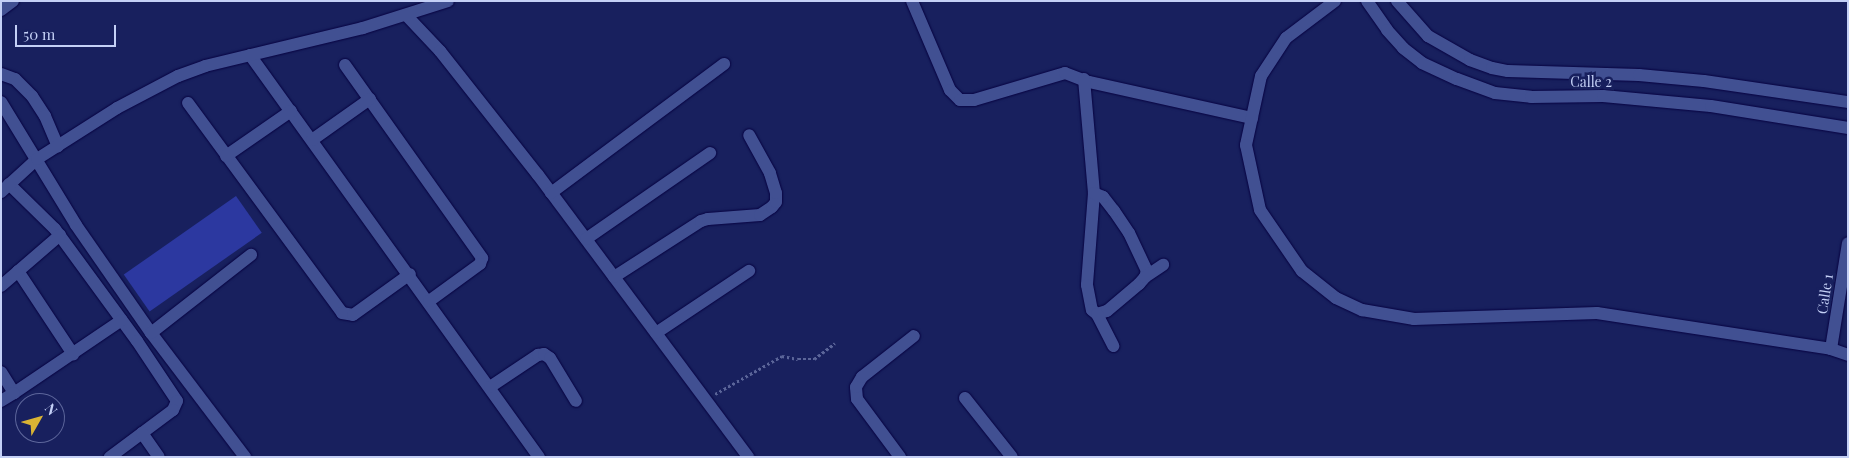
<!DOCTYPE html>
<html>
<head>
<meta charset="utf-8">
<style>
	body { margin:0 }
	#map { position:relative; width:1849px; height:458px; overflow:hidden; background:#18205e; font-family:"Playfair Display",serif }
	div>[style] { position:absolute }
	.building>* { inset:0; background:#2c38a0; transform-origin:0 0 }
	.path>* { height:2.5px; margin-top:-1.25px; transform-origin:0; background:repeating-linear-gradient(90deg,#5b6599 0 2.5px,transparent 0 5px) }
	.roads { filter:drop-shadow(0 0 1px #070241) drop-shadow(0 0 1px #070241) }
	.minor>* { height:12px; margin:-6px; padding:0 6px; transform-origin:6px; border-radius:6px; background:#415092 }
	span { translate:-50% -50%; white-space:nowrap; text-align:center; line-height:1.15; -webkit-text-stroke:5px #18205e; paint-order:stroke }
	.street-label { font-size:14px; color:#c4d0f6 }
	.frame { position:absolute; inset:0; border:2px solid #c4d0f6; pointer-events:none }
	.north { position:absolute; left:15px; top:393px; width:50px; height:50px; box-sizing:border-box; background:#18205e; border:1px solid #5d669b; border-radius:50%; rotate:52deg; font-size:14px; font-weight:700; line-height:20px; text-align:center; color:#c4d0f6 }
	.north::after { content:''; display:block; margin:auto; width:18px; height:22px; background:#d9b334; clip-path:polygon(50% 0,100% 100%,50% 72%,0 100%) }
	.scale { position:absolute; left:15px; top:25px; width:101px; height:22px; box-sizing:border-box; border:2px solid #c4d0f6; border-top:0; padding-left:6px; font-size:15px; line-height:18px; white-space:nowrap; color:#c4d0f6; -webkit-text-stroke:4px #18205e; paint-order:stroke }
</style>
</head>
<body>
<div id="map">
	<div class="building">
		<div style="left:236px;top:196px;width:45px;height:137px;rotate:55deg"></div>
	</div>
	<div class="path">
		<div style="left:715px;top:394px;width:77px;rotate:-29.6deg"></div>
		<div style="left:782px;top:356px;width:16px;rotate:11deg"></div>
		<div style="left:798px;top:359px;width:16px"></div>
		<div style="left:814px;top:359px;width:26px;rotate:-37deg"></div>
	</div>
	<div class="roads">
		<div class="minor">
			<div style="left:912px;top:1px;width:97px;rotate:66.9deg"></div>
			<div style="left:950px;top:90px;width:14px;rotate:45deg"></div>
			<div style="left:960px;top:100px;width:14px"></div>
			<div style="left:974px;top:100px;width:95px;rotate:-16.5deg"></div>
			<div style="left:1065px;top:73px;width:26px;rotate:21deg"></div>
			<div style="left:1089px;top:82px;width:167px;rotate:12.5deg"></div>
			<div style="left:1335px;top:1px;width:61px;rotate:142.9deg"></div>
			<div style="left:1286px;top:38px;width:45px;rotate:123.3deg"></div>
			<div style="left:1261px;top:76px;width:71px;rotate:102.3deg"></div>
			<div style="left:1246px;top:145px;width:66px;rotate:77.8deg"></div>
			<div style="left:1260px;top:210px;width:74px;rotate:55.5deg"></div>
			<div style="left:1302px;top:271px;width:43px;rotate:38.5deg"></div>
			<div style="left:1336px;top:298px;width:29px;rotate:25deg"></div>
			<div style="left:1362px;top:310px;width:53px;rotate:9.8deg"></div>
			<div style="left:1414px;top:319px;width:183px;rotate:-1.9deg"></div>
			<div style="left:1597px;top:313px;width:237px;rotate:8.7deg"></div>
			<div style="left:1831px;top:349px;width:18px;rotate:19deg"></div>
			<div style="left:1367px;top:1px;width:35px;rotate:55deg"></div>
			<div style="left:1387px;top:30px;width:24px;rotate:48deg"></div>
			<div style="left:1403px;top:48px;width:24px;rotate:38deg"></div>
			<div style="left:1422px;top:63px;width:38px;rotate:25deg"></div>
			<div style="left:1457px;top:79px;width:40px;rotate:20.2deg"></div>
			<div style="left:1495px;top:93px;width:36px;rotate:6deg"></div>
			<div style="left:1531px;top:97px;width:72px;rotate:-0.8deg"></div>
			<div style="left:1603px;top:96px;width:108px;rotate:5.3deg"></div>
			<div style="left:1711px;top:106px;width:139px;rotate:9.1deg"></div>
			<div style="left:1397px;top:1px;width:47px;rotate:48.5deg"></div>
			<div style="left:1428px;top:36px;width:48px;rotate:29.7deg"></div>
			<div style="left:1470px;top:60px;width:23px;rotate:20deg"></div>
			<div style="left:1492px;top:68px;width:16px;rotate:11deg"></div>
			<div style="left:1508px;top:71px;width:131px;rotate:1.7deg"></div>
			<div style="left:1639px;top:75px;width:65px;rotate:5.3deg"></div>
			<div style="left:1704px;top:81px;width:146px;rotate:8.3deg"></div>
			<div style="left:1px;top:10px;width:15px;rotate:-37deg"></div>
			<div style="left:406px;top:15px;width:50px;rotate:46.6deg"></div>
			<div style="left:440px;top:51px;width:158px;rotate:51.7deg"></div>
			<div style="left:538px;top:175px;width:352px;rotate:53.3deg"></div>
			<div style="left:250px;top:55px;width:495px;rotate:54.3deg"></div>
			<div style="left:345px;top:65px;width:237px;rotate:54.6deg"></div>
			<div style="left:482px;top:258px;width:6px;rotate:108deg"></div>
			<div style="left:480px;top:264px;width:63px;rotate:144deg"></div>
			<div style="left:1px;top:74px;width:15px;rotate:20deg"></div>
			<div style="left:15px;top:79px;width:24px;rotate:45deg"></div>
			<div style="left:32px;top:96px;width:24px;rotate:57deg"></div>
			<div style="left:45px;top:116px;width:33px;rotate:67deg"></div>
			<div style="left:1084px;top:79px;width:114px;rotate:85deg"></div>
			<div style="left:1094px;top:193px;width:92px;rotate:94.4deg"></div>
			<div style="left:1087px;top:285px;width:25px;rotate:79deg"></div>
			<div style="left:1092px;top:310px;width:6px;rotate:39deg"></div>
			<div style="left:1097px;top:314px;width:10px;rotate:-17deg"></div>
			<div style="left:1107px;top:311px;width:42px;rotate:-40.2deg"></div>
			<div style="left:1139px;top:284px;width:9px;rotate:-49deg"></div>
			<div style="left:1145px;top:277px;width:6px;rotate:-72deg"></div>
			<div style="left:1147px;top:271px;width:42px;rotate:-115.3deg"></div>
			<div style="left:1129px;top:233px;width:27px;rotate:-124deg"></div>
			<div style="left:1114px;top:211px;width:18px;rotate:-128deg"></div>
			<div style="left:1103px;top:197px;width:10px;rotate:-156deg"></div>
			<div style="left:1px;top:102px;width:144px;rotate:58.6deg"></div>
			<div style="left:76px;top:225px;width:131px;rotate:55.2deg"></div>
			<div style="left:151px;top:333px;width:156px;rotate:52.8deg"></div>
			<div style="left:188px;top:103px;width:260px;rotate:53.7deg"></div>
			<div style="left:342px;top:313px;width:11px;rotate:10deg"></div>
			<div style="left:353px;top:315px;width:70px;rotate:-35.7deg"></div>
			<div style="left:312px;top:140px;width:71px;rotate:-35.3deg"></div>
			<div style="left:226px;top:156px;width:79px;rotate:-34.7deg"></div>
			<div style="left:9px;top:184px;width:64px;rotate:44.4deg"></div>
			<div style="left:55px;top:229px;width:139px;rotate:53.8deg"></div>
			<div style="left:137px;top:341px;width:72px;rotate:56.3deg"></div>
			<div style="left:177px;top:401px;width:10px;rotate:114deg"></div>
			<div style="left:173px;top:410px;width:79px;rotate:143.3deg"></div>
			<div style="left:1px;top:192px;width:49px;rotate:-42.5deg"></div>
			<div style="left:37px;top:159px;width:95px;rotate:-32.5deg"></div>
			<div style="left:117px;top:108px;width:69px;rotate:-27.7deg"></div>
			<div style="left:178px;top:76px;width:29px;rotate:-20deg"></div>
			<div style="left:205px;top:66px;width:163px;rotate:-13.5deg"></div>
			<div style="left:363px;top:28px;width:89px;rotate:-17.6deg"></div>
			<div style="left:551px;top:193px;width:216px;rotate:-36.7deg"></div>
			<div style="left:586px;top:239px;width:151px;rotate:-34.7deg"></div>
			<div style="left:18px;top:271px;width:100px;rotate:56.5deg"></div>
			<div style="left:614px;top:277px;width:103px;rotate:-32.8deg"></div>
			<div style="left:701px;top:221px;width:7px;rotate:-16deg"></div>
			<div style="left:708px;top:219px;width:52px;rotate:-4.4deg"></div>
			<div style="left:760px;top:215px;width:14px;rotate:-34deg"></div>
			<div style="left:772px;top:207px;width:6px;rotate:-51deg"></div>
			<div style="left:776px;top:202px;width:9px;rotate:-90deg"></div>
			<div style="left:776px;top:193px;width:21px;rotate:-107deg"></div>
			<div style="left:770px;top:173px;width:43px;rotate:-118.9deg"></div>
			<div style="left:1145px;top:277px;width:22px;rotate:-34deg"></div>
			<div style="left:1px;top:286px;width:78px;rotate:-40.8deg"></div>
			<div style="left:1097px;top:314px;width:36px;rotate:63deg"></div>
			<div style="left:151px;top:333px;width:127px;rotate:-38deg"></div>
			<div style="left:656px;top:333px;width:112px;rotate:-33.7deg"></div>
			<div style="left:1831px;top:349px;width:107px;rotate:-80.9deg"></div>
			<div style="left:1px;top:372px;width:25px;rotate:58deg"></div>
			<div style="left:14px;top:393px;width:130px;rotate:-34.1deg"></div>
			<div style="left:490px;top:387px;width:58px;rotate:-33.7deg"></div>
			<div style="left:538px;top:355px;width:6px;rotate:-9deg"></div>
			<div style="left:544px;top:354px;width:7px;rotate:34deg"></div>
			<div style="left:550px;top:358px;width:50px;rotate:58.8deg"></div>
			<div style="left:965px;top:398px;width:75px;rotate:51.5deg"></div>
			<div style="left:1px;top:401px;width:15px;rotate:-32deg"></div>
			<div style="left:142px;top:433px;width:29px;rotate:55deg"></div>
			<div style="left:900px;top:457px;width:72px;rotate:-126.6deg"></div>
			<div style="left:857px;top:399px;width:12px;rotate:-95deg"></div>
			<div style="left:856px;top:387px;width:12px;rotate:-59deg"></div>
			<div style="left:862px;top:377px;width:66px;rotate:-38.3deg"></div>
		</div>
	</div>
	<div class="street-label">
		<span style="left:1591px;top:82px">Calle 2</span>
		<span style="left:1825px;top:294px;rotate:-81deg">Calle 1</span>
	</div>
	<div class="frame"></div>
	<div class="north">N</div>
	<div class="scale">50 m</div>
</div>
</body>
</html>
